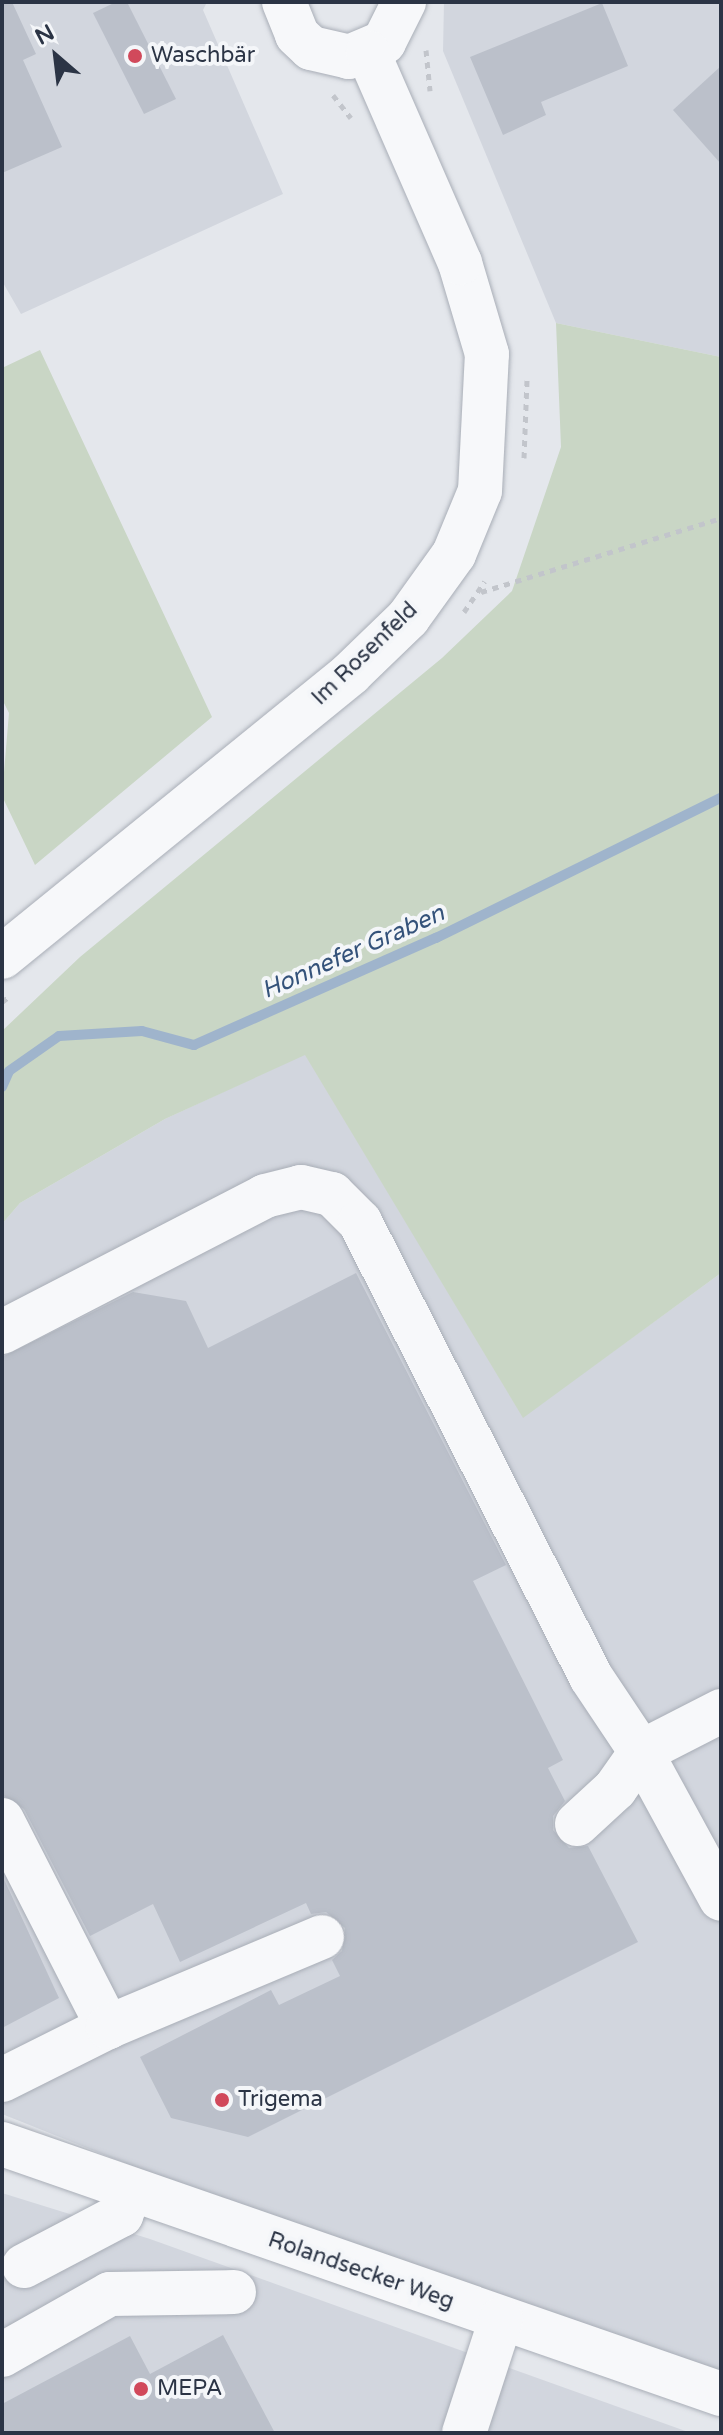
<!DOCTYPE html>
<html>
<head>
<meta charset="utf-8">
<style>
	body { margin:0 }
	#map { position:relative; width:723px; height:2435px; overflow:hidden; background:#e4e7ec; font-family:"Varela Round",sans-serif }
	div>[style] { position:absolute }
	.built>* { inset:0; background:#d2d6de }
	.green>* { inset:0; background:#c9d6c5 }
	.stream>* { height:10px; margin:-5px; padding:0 5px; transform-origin:5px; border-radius:5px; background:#9fb4cc }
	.building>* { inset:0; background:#bbc0ca }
	.path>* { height:5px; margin-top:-2.5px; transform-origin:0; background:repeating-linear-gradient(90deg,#c2c5cb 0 6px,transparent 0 12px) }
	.roads { filter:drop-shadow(0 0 2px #a9aeb7) drop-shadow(0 0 2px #a9aeb7) }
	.minor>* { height:44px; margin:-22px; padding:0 22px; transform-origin:22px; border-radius:22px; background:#f7f8fa }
	.dots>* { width:22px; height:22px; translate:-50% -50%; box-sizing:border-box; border:4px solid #f4f6f9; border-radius:50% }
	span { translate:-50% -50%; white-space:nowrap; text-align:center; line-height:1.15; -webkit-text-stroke:8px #f4f6f9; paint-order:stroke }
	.poi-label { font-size:22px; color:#2b3445 }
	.left { translate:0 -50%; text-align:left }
	.street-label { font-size:22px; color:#2b3445 }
	.water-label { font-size:24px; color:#34527a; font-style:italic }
	.frame { position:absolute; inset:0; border:4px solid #2b3445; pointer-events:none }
	.north { position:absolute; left:16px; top:16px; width:80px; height:80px; -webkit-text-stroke:6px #f4f6f9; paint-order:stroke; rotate:332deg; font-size:22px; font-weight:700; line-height:32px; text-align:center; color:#2b3445 }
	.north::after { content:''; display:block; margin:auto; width:28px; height:36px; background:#2b3445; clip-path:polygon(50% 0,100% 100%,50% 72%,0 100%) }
</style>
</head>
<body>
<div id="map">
	<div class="built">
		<div style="clip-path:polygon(2px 2px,207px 2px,203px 10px,283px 194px,21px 314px,2px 281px)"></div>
		<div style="clip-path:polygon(444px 2px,721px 2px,721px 357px,556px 323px,443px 51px)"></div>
		<div style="clip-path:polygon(305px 1054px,523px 1417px,721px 1273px,721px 2373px,250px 2213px,2px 2114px,2px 1224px,20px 1203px,165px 1119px)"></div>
		<div style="clip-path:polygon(2px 2193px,150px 2239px,691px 2433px,2px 2433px)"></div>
	</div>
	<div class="green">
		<div style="clip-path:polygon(556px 323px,721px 357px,721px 1273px,523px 1418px,305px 1055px,165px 1119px,20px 1203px,2px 1224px,2px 1031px,80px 957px,442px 658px,512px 591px,561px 447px)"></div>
		<div style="clip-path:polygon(40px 350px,212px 717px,35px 865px,2px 796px,9px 713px,2px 699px,2px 368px)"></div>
	</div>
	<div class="stream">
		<div style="left:2px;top:1087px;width:17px;rotate:-66deg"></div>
		<div style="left:9px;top:1071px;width:61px;rotate:-35deg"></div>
		<div style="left:59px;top:1036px;width:83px;rotate:-3.4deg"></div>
		<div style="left:142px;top:1031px;width:54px;rotate:15.1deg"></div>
		<div style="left:194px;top:1045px;width:265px;rotate:-23.9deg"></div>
		<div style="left:436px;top:938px;width:318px;rotate:-26.2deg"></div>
	</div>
	<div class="building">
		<div style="clip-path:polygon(2px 2px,12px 2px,36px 54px,23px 60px,62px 147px,2px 173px)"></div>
		<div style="clip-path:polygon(116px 2px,127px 2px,176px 99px,144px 114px,93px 13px)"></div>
		<div style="clip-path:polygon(602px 3px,628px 66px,541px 102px,546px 115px,503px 135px,470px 57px)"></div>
		<div style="clip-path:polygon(721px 66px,721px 164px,673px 110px)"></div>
		<div style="clip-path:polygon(356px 1273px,506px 1565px,473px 1581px,563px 1760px,548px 1768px,565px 1801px,553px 1816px,553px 1830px,569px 1848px,588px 1846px,638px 1942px,248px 2137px,171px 2118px,140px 2057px,271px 1990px,279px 2005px,340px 1976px,332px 1960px,342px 1951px,345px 1928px,326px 1912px,311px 1914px,306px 1903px,180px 1962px,153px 1904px,90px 1936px,24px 1809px,2px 1795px,2px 1357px,133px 1292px,186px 1301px,208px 1348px)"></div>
		<div style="clip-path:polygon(2px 1875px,59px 1998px,2px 2028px)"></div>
		<div style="clip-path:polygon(223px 2335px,275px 2433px,2px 2433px,2px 2404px,130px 2336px,150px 2374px)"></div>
	</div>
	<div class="path">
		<div style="left:426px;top:50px;width:41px;rotate:84.4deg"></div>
		<div style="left:333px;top:95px;width:29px;rotate:52deg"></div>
		<div style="left:524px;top:458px;width:78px;rotate:-87.8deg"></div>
		<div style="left:481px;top:592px;width:251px;rotate:-17.1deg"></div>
		<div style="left:464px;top:612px;width:37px;rotate:-56deg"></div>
		<div style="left:2px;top:1002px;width:11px;rotate:-38deg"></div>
	</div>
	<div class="roads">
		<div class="minor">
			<div style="left:284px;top:2px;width:35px;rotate:68deg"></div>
			<div style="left:297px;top:35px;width:19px;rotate:43deg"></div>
			<div style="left:311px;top:48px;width:39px;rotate:13deg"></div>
			<div style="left:349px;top:57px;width:38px;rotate:-23deg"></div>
			<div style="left:384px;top:42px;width:45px;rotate:-63.4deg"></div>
			<div style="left:2px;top:957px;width:449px;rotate:-39.1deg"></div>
			<div style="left:350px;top:674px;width:81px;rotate:-44deg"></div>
			<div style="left:408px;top:618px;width:79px;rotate:-54.3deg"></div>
			<div style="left:454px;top:554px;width:68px;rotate:-67.6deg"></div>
			<div style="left:480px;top:491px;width:137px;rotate:-87.1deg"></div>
			<div style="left:487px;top:354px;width:95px;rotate:-106.5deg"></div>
			<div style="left:460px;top:263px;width:230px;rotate:-113.6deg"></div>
			<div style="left:2px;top:1332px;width:296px;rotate:-27.3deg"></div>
			<div style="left:265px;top:1196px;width:37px;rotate:-14deg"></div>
			<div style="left:301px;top:1187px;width:32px;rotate:13deg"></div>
			<div style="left:332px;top:1194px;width:40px;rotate:45deg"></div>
			<div style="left:360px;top:1222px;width:510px;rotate:63.08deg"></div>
			<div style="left:591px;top:1677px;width:90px;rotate:56.3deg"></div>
			<div style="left:641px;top:1752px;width:90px;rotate:-27.1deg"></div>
			<div style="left:2px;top:1820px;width:233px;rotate:62.9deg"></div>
			<div style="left:577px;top:1824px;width:52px;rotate:-42.6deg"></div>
			<div style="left:615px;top:1789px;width:45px;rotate:-54.9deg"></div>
			<div style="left:641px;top:1752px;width:167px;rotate:61.4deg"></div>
			<div style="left:2px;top:2080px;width:119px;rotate:-26.6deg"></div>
			<div style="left:108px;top:2027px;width:232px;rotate:-22.8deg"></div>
			<div style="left:2px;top:2144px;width:761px;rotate:19.17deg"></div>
			<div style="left:24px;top:2266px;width:110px;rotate:-27.7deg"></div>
			<div style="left:121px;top:2215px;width:24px;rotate:-68deg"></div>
			<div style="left:2px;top:2355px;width:124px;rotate:-29.5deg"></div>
			<div style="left:110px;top:2294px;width:124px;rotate:-0.9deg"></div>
			<div style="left:464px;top:2433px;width:120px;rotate:-72deg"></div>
		</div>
	</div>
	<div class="dots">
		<div style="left:135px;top:56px;background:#d1495b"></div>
		<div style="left:222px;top:2100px;background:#d1495b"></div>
		<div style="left:141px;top:2389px;background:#d1495b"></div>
	</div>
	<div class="poi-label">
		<span class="left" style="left:151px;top:56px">Waschbär</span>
		<span class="left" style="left:238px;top:2100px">Trigema</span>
		<span class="left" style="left:157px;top:2389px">MEPA</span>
	</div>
	<div class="street-label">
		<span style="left:365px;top:654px;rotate:-44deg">Im Rosenfeld</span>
		<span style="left:361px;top:2271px;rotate:19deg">Rolandsecker Weg</span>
	</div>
	<div class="water-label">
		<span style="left:353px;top:952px;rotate:-24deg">Honnefer Graben</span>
	</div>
	<div class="frame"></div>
	<div class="north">N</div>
</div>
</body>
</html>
